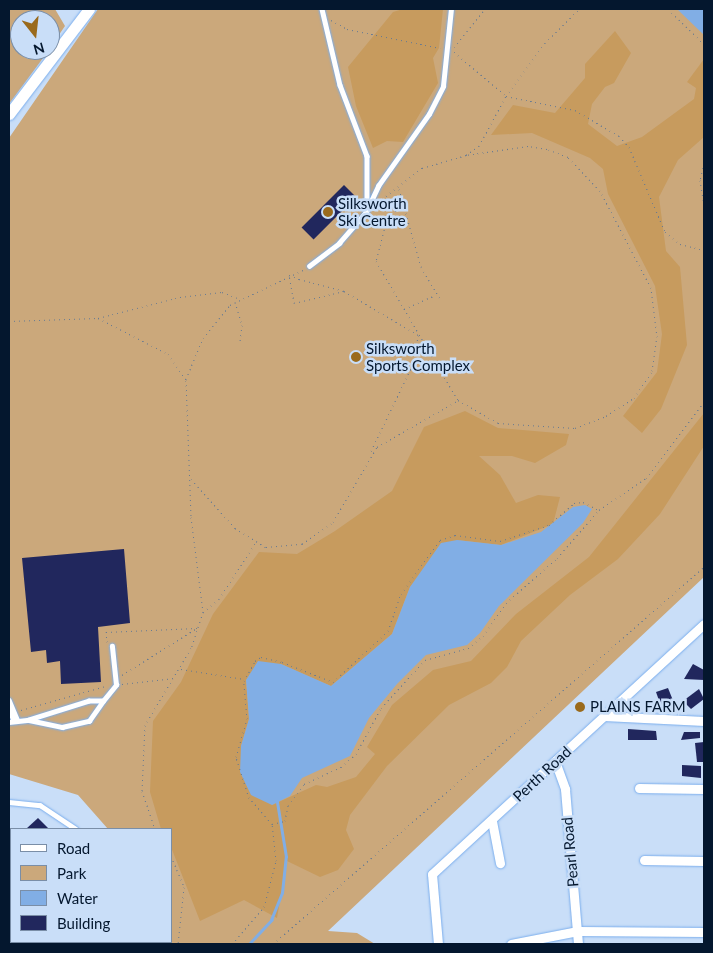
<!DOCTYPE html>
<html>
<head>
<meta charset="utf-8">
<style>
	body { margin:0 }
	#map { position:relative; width:713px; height:953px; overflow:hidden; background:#c9def8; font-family:Lato,sans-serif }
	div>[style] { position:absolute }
	.green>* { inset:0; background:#cba87b }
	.forest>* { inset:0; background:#c79b5e }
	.water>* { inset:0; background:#81aee5 }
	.stream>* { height:2.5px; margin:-1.25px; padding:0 1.25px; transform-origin:1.25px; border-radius:1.25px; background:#81aee5 }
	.building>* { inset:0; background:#21275d; transform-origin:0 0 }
	.path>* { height:1px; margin-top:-0.5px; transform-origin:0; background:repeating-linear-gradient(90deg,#657992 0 1px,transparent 0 5px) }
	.roads { filter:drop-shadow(0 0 1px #7baeed) drop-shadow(0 0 1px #7baeed) }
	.service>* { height:4.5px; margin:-2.25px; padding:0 2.25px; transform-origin:2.25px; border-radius:2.25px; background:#fff }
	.minor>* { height:9px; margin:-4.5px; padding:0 4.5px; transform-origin:4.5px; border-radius:4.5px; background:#fff }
	.tertiary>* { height:11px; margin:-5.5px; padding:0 5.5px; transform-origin:5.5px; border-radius:5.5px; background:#fff }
	.dots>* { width:14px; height:14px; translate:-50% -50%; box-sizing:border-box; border:2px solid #c9def8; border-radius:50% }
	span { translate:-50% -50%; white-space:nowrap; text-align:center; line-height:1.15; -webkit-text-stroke:5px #c9def8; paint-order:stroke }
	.poi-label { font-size:15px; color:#04172e }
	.left { translate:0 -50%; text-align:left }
	.street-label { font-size:15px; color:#04172e }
	.frame { position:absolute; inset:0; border:10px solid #04172e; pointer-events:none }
	.legend { position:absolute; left:10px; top:828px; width:162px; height:115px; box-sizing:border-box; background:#c9def8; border:1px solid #7a8ea7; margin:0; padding:6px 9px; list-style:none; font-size:15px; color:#04172e }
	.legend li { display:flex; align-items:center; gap:10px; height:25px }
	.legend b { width:25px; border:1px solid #7a8ea7 }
	.north { position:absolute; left:10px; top:10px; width:50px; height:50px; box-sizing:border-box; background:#c9def8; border:1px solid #7a8ea7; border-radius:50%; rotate:164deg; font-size:14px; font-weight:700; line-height:20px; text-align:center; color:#04172e }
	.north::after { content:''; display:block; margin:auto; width:18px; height:22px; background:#9a6a1c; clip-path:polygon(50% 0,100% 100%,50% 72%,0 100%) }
</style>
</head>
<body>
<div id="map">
	<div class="green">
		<div style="clip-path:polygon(9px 9px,55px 9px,65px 26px,50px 48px,50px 20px,20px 20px,20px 50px,49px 50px,9px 104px)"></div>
		<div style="clip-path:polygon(98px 9px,704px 9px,704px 577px,328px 931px,357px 933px,375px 944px,160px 944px,171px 942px,171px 829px,108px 829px,78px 795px,9px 774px,9px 138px)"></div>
	</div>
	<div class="forest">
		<div style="clip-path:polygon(403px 9px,443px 9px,439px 48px,433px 58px,438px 83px,403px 142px,387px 141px,373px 148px,356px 106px,348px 67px,393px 12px)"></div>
		<div style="clip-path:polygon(615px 31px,631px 53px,614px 83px,605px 87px,592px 104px,588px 124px,617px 146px,642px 137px,694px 99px,696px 88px,687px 82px,704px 59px,704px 137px,678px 160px,659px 197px,666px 251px,680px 267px,687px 345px,661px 409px,642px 433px,623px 416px,657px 372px,662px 334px,655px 286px,608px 194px,603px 169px,590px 158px,532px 133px,491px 135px,513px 105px,555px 113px,585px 78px,585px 64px)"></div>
		<div style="clip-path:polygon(465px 411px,498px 428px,569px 434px,566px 445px,535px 463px,512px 456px,479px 456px,500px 475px,516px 503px,538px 495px,560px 497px,553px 524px,501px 545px,457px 540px,410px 587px,392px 634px,331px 686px,281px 664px,246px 680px,249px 719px,241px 746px,272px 805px,316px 785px,327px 787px,356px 777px,375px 754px,367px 747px,392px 705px,433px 670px,471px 661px,516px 614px,589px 557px,704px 413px,704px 446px,660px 514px,618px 559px,570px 595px,521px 641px,507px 667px,491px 683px,449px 705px,387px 766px,350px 815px,346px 830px,354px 849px,338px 870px,320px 877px,287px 861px,277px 918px,244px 900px,200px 921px,171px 847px,171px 829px,161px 829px,150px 792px,153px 721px,181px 682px,213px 614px,259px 552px,297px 554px,335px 531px,392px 491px,424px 427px)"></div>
	</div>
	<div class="water">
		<div style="clip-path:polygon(677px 9px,704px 9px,704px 35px)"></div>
		<div style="clip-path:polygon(585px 505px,592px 509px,583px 523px,499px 606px,480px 633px,467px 645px,426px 655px,397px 684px,369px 718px,350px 756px,302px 778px,290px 796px,272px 805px,251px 795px,240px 772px,241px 746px,249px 719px,246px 680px,258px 661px,281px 664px,331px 686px,392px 634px,410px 587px,441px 543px,457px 540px,501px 545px,541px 532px,573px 507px)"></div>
	</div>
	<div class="stream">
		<div style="left:249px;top:944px;width:33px;rotate:-47deg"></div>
		<div style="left:271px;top:920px;width:29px;rotate:-68deg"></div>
		<div style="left:282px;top:893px;width:36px;rotate:-84deg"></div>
		<div style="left:286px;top:857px;width:56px;rotate:-99.3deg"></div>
	</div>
	<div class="building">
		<div style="left:344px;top:185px;width:17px;height:60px;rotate:45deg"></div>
		<div style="clip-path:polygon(124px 549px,130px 623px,98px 627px,101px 682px,61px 684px,60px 661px,47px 663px,46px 650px,31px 652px,22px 558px)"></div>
		<div style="clip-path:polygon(693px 664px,704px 670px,704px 680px,684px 679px)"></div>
		<div style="clip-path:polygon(668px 688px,674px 703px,662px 709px,656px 692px)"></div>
		<div style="clip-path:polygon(699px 689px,704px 699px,691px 709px,683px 701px)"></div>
		<div style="clip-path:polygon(628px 729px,656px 731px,657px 740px,628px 740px)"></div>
		<div style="clip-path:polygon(684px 732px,700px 732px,700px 738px,681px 740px)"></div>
		<div style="clip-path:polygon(704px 742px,704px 762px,697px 762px,695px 743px)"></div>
		<div style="clip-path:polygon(682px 765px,701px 766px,701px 778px,682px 776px)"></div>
		<div style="clip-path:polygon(38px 818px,49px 829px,26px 829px)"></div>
	</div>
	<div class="path">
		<div style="left:668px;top:9px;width:50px;rotate:44.2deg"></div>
		<div style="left:331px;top:20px;width:18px;rotate:29deg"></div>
		<div style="left:347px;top:29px;width:95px;rotate:11.5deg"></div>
		<div style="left:454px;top:47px;width:49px;rotate:-50.8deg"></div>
		<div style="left:454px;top:52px;width:68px;rotate:40.2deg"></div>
		<div style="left:506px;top:96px;width:70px;rotate:11.5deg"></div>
		<div style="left:575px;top:110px;width:51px;rotate:30.6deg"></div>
		<div style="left:619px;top:136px;width:15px;rotate:48deg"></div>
		<div style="left:629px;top:147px;width:92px;rotate:67deg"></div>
		<div style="left:665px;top:232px;width:19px;rotate:39deg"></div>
		<div style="left:680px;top:244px;width:25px;rotate:14deg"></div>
		<div style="left:704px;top:163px;width:17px;rotate:103deg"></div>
		<div style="left:700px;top:180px;width:25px;rotate:81deg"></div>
		<div style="left:399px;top:189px;width:81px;rotate:74.2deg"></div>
		<div style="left:421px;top:267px;width:37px;rotate:59deg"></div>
		<div style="left:378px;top:202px;width:56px;rotate:-37.7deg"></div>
		<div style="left:422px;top:168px;width:46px;rotate:-16.5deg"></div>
		<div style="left:466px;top:155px;width:16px;rotate:-35deg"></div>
		<div style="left:479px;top:146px;width:57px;rotate:-61.6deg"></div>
		<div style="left:506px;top:96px;width:66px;rotate:-53.7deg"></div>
		<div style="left:545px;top:43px;width:48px;rotate:-45deg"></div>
		<div style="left:405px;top:206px;width:19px;rotate:152deg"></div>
		<div style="left:388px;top:215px;width:48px;rotate:104.6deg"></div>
		<div style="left:376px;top:261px;width:161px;rotate:59.5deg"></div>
		<div style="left:458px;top:400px;width:46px;rotate:29.9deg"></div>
		<div style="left:498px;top:423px;width:77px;rotate:3.7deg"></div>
		<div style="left:575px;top:428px;width:33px;rotate:-21deg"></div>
		<div style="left:606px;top:416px;width:33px;rotate:-33deg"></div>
		<div style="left:634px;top:398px;width:32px;rotate:-56deg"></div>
		<div style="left:652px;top:371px;width:34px;rotate:-82deg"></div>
		<div style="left:657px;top:337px;width:49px;rotate:-97deg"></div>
		<div style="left:651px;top:288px;width:110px;rotate:-117.7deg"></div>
		<div style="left:600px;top:191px;width:47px;rotate:-133.3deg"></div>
		<div style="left:568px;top:157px;width:22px;rotate:-159deg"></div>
		<div style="left:547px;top:149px;width:19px;rotate:-171deg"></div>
		<div style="left:528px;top:146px;width:63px;rotate:171.7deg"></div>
		<div style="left:289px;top:275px;width:11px;rotate:22deg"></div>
		<div style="left:299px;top:279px;width:47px;rotate:14.9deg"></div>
		<div style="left:344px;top:291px;width:51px;rotate:166.5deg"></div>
		<div style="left:294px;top:303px;width:28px;rotate:-100deg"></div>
		<div style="left:344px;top:291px;width:86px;rotate:30.7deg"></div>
		<div style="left:418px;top:335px;width:25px;rotate:97deg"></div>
		<div style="left:415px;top:360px;width:103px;rotate:115.8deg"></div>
		<div style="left:235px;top:302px;width:24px;rotate:73deg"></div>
		<div style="left:242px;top:325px;width:16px;rotate:97deg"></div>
		<div style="left:404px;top:309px;width:35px;rotate:-24deg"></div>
		<div style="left:98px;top:318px;width:85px;rotate:-14.4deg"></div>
		<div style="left:180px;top:297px;width:42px;rotate:-6.8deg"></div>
		<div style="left:222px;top:292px;width:17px;rotate:21deg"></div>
		<div style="left:9px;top:321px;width:89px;rotate:-1.9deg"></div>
		<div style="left:98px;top:318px;width:79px;rotate:27.2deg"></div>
		<div style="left:168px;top:354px;width:32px;rotate:55deg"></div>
		<div style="left:186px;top:380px;width:137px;rotate:87.9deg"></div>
		<div style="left:191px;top:517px;width:96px;rotate:82.8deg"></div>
		<div style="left:203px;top:612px;width:38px;rotate:108deg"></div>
		<div style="left:191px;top:648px;width:90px;rotate:120.9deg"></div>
		<div style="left:145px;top:725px;width:66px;rotate:92.6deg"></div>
		<div style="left:142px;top:791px;width:40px;rotate:71.1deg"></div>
		<div style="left:186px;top:379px;width:44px;rotate:-67.5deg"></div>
		<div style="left:203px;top:338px;width:43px;rotate:-50.7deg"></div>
		<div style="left:230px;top:305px;width:81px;rotate:-25.6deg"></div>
		<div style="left:191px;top:479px;width:66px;rotate:48.1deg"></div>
		<div style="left:235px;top:528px;width:36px;rotate:32deg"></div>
		<div style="left:266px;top:547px;width:36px;rotate:-5deg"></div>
		<div style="left:302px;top:544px;width:38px;rotate:-35deg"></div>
		<div style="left:333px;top:522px;width:87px;rotate:-59.6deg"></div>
		<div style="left:377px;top:447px;width:92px;rotate:-29.9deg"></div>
		<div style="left:203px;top:612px;width:21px;rotate:-39deg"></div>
		<div style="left:219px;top:599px;width:68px;rotate:-57deg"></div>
		<div style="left:107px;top:642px;width:10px;rotate:-96deg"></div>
		<div style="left:106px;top:632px;width:91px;rotate:-2.5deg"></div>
		<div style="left:181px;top:669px;width:64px;rotate:9deg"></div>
		<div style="left:122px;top:675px;width:89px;rotate:-32.1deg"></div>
		<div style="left:122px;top:684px;width:53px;rotate:-6.5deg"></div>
		<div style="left:21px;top:710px;width:88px;rotate:-15.8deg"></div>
		<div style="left:272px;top:824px;width:13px;rotate:-13deg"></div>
		<div style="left:285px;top:821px;width:16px;rotate:-79deg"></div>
		<div style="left:288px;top:805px;width:26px;rotate:-53deg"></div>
		<div style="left:304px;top:784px;width:41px;rotate:-24.7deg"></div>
		<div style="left:341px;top:767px;width:20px;rotate:-41deg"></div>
		<div style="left:356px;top:754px;width:52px;rotate:-61.5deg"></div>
		<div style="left:381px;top:708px;width:65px;rotate:-47.5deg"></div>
		<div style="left:425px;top:660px;width:45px;rotate:-15.6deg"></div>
		<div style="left:468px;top:648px;width:19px;rotate:-39deg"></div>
		<div style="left:483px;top:636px;width:40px;rotate:-55.1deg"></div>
		<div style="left:506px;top:603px;width:68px;rotate:-41.4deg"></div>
		<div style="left:557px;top:558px;width:64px;rotate:-48.8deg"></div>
		<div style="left:599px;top:510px;width:57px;rotate:-34.2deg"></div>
		<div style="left:646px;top:478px;width:96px;rotate:-52.7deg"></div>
		<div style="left:171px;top:856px;width:34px;rotate:67deg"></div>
		<div style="left:184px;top:887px;width:57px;rotate:96deg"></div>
		<div style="left:9px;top:938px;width:3px;rotate:-45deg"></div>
		<div style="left:232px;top:944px;width:49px;rotate:-49.1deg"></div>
		<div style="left:264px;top:907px;width:48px;rotate:-75.4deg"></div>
		<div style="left:276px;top:861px;width:37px;rotate:-96deg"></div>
		<div style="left:272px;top:824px;width:35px;rotate:-131deg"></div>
		<div style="left:249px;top:798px;width:43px;rotate:-107.6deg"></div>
		<div style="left:236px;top:757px;width:40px;rotate:-74deg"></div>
		<div style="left:247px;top:719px;width:38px;rotate:-95deg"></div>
		<div style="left:244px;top:681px;width:23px;rotate:-61deg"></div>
		<div style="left:255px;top:661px;width:7px;rotate:-34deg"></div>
		<div style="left:261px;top:657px;width:22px;rotate:13deg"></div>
		<div style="left:282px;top:662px;width:55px;rotate:21.4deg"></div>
		<div style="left:333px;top:682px;width:75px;rotate:-42.8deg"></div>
		<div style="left:388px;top:631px;width:39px;rotate:-71deg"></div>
		<div style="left:401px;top:594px;width:67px;rotate:-54.2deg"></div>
		<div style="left:440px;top:540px;width:16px;rotate:-18deg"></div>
		<div style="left:455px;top:535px;width:45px;rotate:7.6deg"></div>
		<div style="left:500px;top:541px;width:52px;rotate:-18.1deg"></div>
		<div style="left:549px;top:525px;width:33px;rotate:-41deg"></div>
		<div style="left:574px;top:503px;width:9px;rotate:-6deg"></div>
		<div style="left:583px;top:502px;width:18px;rotate:27deg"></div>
		<div style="left:273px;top:944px;width:573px;rotate:-41.18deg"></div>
	</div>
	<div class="roads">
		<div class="service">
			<div style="left:322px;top:9px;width:78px;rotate:76.7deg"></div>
			<div style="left:340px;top:85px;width:76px;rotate:69.2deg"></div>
			<div style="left:367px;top:156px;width:47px;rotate:90deg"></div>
			<div style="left:309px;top:266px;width:38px;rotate:-37deg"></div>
			<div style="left:339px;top:243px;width:41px;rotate:-48.9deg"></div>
			<div style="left:366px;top:212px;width:29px;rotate:-65deg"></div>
			<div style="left:378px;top:186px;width:88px;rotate:-54.7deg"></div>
			<div style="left:429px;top:114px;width:31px;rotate:-63deg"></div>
			<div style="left:443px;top:86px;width:77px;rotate:-84.1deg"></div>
			<div style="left:9px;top:700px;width:21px;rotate:67deg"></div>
			<div style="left:103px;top:701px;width:21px;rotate:-51deg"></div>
			<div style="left:116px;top:685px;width:39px;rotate:-96deg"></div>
			<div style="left:9px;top:709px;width:12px;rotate:66deg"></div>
			<div style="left:9px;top:722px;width:20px;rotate:-6deg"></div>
			<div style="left:29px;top:720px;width:34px;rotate:12deg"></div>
			<div style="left:62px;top:727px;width:28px;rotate:-13deg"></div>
			<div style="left:89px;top:721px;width:24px;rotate:-55deg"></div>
			<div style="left:103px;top:701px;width:14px;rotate:180deg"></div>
			<div style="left:89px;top:701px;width:63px;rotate:162.4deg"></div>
			<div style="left:9px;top:802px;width:31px;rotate:6deg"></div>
			<div style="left:40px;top:805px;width:43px;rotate:33.7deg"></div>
			<div style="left:9px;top:920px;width:3px;rotate:-45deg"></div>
			<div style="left:38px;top:942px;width:4px;rotate:34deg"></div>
			<div style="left:20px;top:944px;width:3px;rotate:-45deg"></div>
		</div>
		<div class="minor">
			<div style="left:604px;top:716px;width:100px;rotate:2.9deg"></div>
			<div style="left:555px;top:761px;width:30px;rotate:70deg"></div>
			<div style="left:565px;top:789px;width:156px;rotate:85.2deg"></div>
			<div style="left:639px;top:788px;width:65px;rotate:0.9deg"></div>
			<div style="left:492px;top:821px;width:43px;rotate:79.2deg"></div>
			<div style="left:644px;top:860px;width:60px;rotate:1deg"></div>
			<div style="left:438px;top:944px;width:70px;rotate:-94.9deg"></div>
			<div style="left:432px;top:874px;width:369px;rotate:-42.6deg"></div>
			<div style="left:511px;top:944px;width:68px;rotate:-11deg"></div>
			<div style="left:578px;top:931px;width:126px;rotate:0.5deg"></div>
		</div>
		<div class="tertiary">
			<div style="left:9px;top:114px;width:132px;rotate:-52.7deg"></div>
		</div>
	</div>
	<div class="dots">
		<div style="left:328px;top:212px;background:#9a6a1c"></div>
		<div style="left:356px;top:357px;background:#9a6a1c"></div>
		<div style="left:580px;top:707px;background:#9a6a1c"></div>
	</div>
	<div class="poi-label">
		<span class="left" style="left:338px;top:212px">Silksworth<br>Ski Centre</span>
		<span class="left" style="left:366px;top:357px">Silksworth<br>Sports Complex</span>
		<span class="left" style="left:590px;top:707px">PLAINS FARM</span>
	</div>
	<div class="street-label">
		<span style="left:542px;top:774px;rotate:-43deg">Perth Road</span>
		<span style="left:570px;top:852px;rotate:-95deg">Pearl Road</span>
	</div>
	<div class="frame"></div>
	<ul class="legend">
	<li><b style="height:6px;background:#fff"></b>Road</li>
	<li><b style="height:14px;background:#cba87b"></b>Park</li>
	<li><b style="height:14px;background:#81aee5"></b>Water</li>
	<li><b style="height:14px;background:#21275d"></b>Building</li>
	</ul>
	<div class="north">N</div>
</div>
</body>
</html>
